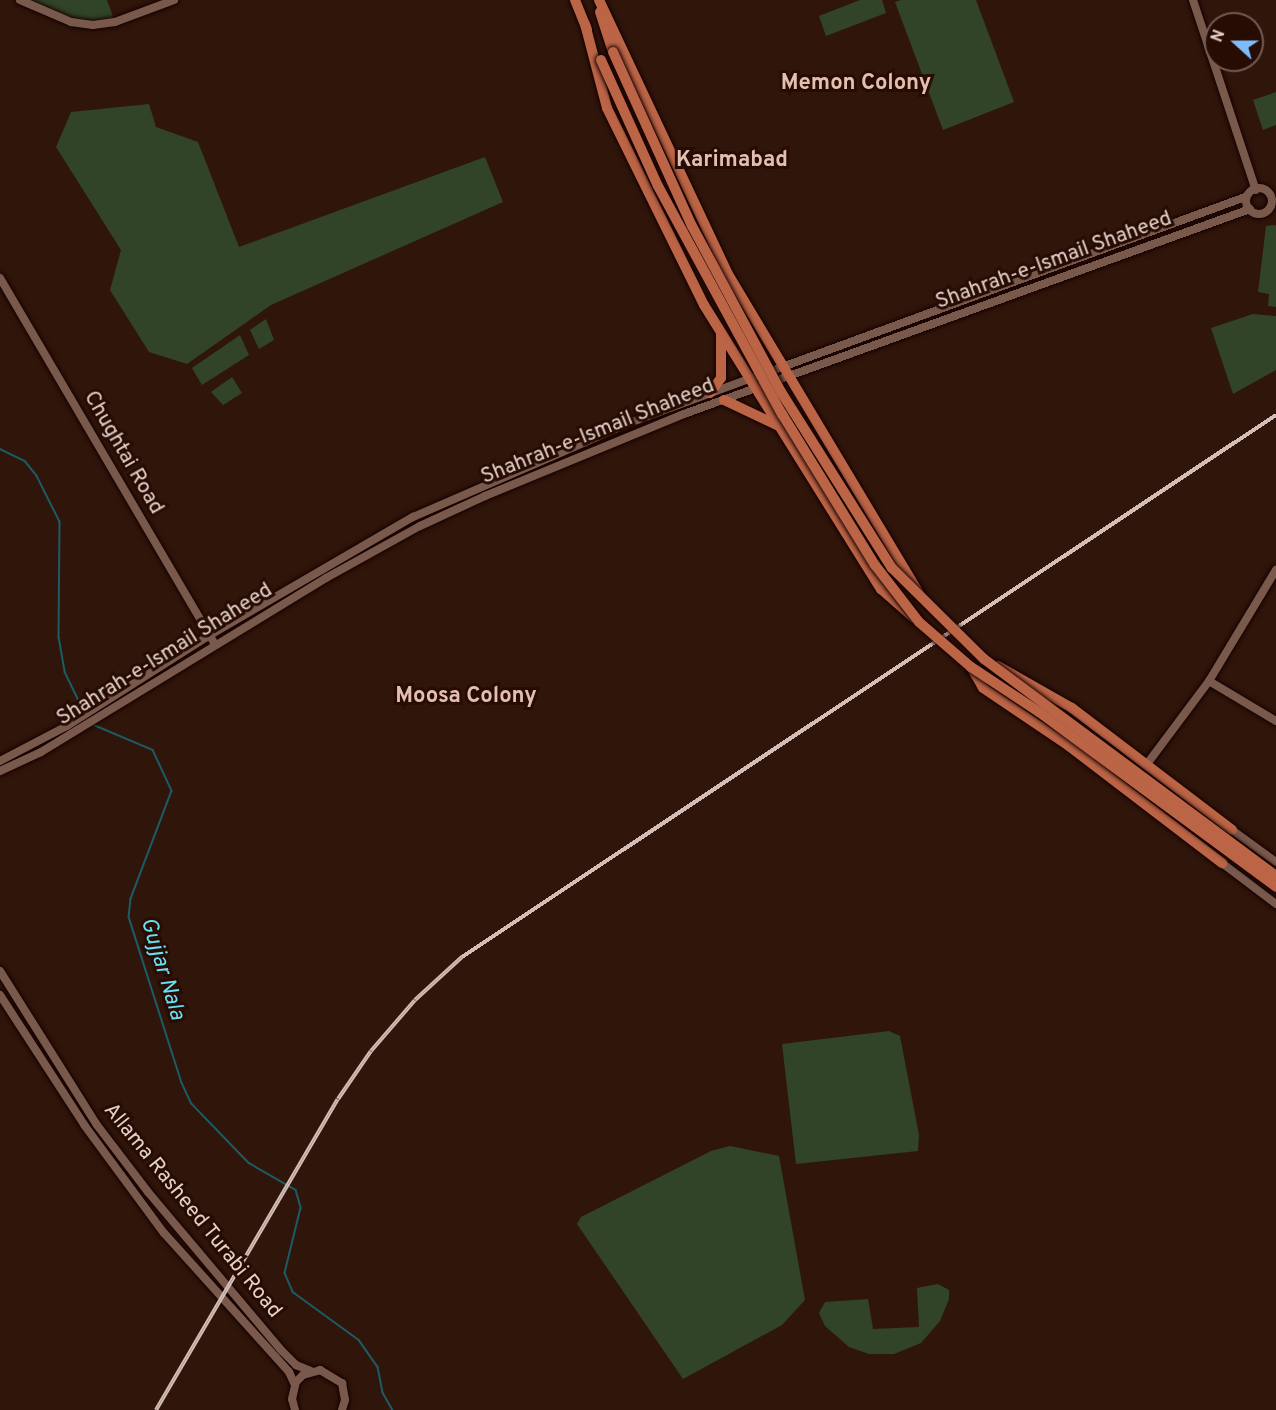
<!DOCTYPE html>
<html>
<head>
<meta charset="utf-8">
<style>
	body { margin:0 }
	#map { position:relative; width:1276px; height:1410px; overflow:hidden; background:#30150b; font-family:Overpass,sans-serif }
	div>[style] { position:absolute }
	.green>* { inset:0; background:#314427 }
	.stream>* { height:1.5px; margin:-0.75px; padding:0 0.75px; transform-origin:0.75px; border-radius:0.75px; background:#1b5c65 }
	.roads { filter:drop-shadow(0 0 2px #170200) drop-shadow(0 0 2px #170200) }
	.tertiary>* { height:8px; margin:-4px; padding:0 4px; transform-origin:4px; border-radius:4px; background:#7a594d }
	.secondary>* { height:8px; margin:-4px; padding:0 4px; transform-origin:4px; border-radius:4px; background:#7a594d }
	.secondary>.ring { margin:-4px; padding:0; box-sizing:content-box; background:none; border:8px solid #7a594d; border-radius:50% }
	.trunk>* { height:10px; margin:-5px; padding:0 5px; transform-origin:5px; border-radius:5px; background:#bc6446 }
	.rail>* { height:4px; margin-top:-2px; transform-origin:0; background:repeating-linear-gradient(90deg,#260c03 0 4.5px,#d2beb6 0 9px); box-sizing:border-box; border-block:2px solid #d2beb6 }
	.bridges { filter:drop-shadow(0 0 2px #170200) drop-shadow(0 0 2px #170200) }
	.trunk-bridge>* { height:10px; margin:-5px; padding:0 5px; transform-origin:5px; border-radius:5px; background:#bc6446 }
	span { translate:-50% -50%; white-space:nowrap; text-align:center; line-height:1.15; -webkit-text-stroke:6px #260c03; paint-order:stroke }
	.street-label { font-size:21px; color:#e4d1ca }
	.neighbourhood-label { font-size:22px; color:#e4bfb1; font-weight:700 }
	.water-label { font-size:22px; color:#67e2f4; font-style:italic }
	.north { position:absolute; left:1204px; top:12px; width:60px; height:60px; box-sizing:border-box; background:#260c03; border:2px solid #725b53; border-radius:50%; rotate:291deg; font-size:16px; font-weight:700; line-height:24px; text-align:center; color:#e4d1ca }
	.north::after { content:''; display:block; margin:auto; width:21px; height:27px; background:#81bcfa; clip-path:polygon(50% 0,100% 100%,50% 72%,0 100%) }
</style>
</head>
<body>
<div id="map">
	<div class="green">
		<div style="clip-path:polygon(21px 0,107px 0,115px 22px,71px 22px)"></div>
		<div style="clip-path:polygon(860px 0,882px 0,886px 13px,826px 36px,819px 16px)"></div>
		<div style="clip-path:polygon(901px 0,976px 0,1014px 102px,943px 130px,895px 2px)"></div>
		<div style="clip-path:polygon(1276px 92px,1276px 125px,1263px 130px,1253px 100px)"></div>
		<div style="clip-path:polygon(149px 104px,156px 127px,198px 142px,239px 247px,485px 157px,503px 202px,271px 305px,187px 364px,149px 352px,110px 290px,121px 250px,56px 147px,71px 112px)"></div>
		<div style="clip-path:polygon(1275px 225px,1276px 226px,1276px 307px,1268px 306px,1269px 294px,1258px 292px,1266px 226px)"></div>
		<div style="clip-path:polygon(1253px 314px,1276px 316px,1276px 370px,1233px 394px,1211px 328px)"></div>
		<div style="clip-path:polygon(266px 319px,274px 340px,259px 349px,250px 330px)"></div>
		<div style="clip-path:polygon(240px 335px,249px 355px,202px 385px,192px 368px)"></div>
		<div style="clip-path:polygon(232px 377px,242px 393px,223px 405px,211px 392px)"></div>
		<div style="clip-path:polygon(889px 1031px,900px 1036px,919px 1135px,918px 1151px,796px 1164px,782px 1044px)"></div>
		<div style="clip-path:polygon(730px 1146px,779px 1156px,805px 1300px,782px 1325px,683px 1379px,577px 1224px,581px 1217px,711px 1151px)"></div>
		<div style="clip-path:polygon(938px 1284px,949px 1290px,949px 1299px,940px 1321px,921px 1343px,894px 1354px,869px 1354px,849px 1347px,825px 1326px,819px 1313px,825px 1302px,868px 1299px,873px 1329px,919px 1327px,917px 1288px)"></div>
	</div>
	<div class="stream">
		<div style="left:0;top:449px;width:28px;rotate:26deg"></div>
		<div style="left:25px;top:461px;width:19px;rotate:51deg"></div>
		<div style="left:37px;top:476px;width:51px;rotate:63.4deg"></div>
		<div style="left:60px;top:522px;width:115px;rotate:90.5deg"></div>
		<div style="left:59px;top:637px;width:36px;rotate:80deg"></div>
		<div style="left:65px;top:672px;width:43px;rotate:64deg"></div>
		<div style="left:94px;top:725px;width:64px;rotate:23deg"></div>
		<div style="left:153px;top:750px;width:45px;rotate:65.1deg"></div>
		<div style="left:172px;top:791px;width:116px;rotate:110.8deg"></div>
		<div style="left:131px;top:899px;width:18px;rotate:96deg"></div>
		<div style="left:129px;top:917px;width:174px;rotate:72.3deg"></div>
		<div style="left:182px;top:1083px;width:23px;rotate:65deg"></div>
		<div style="left:192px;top:1104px;width:82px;rotate:46deg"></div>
		<div style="left:249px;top:1163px;width:54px;rotate:29.9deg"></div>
		<div style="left:296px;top:1190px;width:19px;rotate:74deg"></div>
		<div style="left:301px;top:1208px;width:67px;rotate:103.8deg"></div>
		<div style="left:285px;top:1273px;width:21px;rotate:67deg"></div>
		<div style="left:293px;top:1292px;width:82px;rotate:36deg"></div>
		<div style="left:359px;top:1340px;width:33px;rotate:55deg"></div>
		<div style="left:378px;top:1367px;width:26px;rotate:79deg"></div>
		<div style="left:383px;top:1393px;width:20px;rotate:60deg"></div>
	</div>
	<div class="roads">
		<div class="tertiary">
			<div style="left:20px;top:0;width:56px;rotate:23.3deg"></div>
			<div style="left:71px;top:22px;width:22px;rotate:8deg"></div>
			<div style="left:93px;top:25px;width:22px;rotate:-8deg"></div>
			<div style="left:115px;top:22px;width:63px;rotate:-20.4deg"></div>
			<div style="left:1193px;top:0;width:200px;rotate:71.7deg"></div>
			<div style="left:0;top:278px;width:425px;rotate:59.6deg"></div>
			<div style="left:1209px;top:681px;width:78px;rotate:30.8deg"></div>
			<div style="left:1150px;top:760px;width:99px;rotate:-53.2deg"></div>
			<div style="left:1209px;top:681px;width:130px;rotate:-58.9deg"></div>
		</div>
		<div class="secondary">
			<div class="ring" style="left:1246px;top:188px;width:18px;height:18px"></div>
			<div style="left:766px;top:373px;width:510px;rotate:-20.17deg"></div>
			<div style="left:0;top:761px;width:76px;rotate:-27.6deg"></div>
			<div style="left:67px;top:726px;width:169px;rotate:-32.5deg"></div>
			<div style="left:210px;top:635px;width:235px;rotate:-30.2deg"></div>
			<div style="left:413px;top:517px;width:236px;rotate:-23.5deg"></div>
			<div style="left:629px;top:423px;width:133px;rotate:-20.2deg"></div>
			<div style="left:0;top:771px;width:45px;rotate:-24.9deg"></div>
			<div style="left:41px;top:752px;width:334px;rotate:-31.4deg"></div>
			<div style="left:326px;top:578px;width:107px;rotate:-29deg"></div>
			<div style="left:420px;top:526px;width:72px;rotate:-24.8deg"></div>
			<div style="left:485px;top:496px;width:215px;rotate:-22.4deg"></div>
			<div style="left:684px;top:414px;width:602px;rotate:-19.91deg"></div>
			<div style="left:1232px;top:830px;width:54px;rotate:36deg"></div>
			<div style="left:1222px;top:863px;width:68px;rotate:37.2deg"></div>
			<div style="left:0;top:971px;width:182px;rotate:57.8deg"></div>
			<div style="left:97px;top:1125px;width:84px;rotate:52.7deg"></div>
			<div style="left:148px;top:1192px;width:208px;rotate:49.9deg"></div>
			<div style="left:282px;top:1351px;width:20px;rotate:45deg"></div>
			<div style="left:296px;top:1365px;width:16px;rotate:22deg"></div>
			<div style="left:0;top:995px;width:156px;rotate:57deg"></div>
			<div style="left:85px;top:1126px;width:133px;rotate:53.6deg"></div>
			<div style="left:164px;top:1233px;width:187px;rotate:48deg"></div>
			<div style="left:289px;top:1372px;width:14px;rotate:65deg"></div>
			<div style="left:295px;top:1410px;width:11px;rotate:-105deg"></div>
			<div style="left:292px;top:1399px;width:17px;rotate:-77deg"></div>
			<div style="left:296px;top:1382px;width:10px;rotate:-45deg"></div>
			<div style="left:303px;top:1375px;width:18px;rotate:-16deg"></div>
			<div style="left:320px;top:1370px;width:26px;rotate:31deg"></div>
			<div style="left:342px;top:1383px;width:17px;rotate:80deg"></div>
			<div style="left:345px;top:1400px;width:10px;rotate:107deg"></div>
		</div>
		<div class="trunk">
			<div style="left:575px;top:0;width:32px;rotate:68deg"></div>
			<div style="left:599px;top:0;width:303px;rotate:64.8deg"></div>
			<div style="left:728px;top:274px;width:372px;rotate:59.1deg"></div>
			<div style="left:600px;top:12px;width:42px;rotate:72deg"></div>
			<div style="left:585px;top:24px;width:87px;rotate:75.3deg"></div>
			<div style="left:607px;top:108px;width:220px;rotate:63.8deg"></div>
			<div style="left:704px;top:305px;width:335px;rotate:58.1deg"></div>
			<div style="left:881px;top:589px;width:44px;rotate:41.3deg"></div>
			<div style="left:710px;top:393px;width:19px;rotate:-54deg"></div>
			<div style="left:721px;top:378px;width:43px;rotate:-90deg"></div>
			<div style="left:724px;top:400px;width:63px;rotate:25.3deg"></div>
			<div style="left:998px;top:666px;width:85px;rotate:29.6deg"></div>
			<div style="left:1072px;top:708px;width:201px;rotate:37.3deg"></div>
			<div style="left:971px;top:667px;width:24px;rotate:60deg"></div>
			<div style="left:983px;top:688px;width:104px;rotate:34deg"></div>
			<div style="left:1069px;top:746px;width:193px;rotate:37.4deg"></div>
		</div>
	</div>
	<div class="rail">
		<div style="left:156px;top:1410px;width:360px;rotate:-59.7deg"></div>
		<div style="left:338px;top:1099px;width:58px;rotate:-55.5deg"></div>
		<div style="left:371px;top:1051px;width:67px;rotate:-49.2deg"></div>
		<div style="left:415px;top:1000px;width:64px;rotate:-42.5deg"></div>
		<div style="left:462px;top:957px;width:978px;rotate:-33.66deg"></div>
	</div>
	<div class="bridges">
		<div class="trunk-bridge">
			<div style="left:613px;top:52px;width:191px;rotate:65.6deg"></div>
			<div style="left:692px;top:226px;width:188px;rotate:61.8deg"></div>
			<div style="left:781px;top:392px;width:208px;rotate:57.8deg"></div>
			<div style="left:892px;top:568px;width:129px;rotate:44.7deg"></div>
			<div style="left:984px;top:659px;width:364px;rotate:36.6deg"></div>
			<div style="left:601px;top:60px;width:138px;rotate:65.7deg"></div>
			<div style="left:658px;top:186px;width:260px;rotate:61.5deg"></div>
			<div style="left:782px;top:414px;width:177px;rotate:58.4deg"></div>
			<div style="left:875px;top:565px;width:72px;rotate:52.3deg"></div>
			<div style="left:919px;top:622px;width:69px;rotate:40.9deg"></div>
			<div style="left:971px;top:667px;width:82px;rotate:33.5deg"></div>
			<div style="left:1039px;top:712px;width:295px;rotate:36.4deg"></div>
		</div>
	</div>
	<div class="street-label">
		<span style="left:1054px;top:261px;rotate:-20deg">Shahrah-e-Ismail Shaheed</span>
		<span style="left:598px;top:432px;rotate:-22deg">Shahrah-e-Ismail Shaheed</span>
		<span style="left:123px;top:453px;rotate:60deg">Chughtai Road</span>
		<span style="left:165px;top:655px;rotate:-32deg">Shahrah-e-Ismail Shaheed</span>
		<span style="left:192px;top:1211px;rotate:51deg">Allama Rasheed Turabi Road</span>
	</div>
	<div class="neighbourhood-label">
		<span style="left:856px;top:84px">Memon Colony</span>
		<span style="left:732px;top:161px">Karimabad</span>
		<span style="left:466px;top:697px">Moosa Colony</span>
	</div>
	<div class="water-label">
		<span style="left:162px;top:969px;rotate:73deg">Gujjar Nala</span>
	</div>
	<div class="north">N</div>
</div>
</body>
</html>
